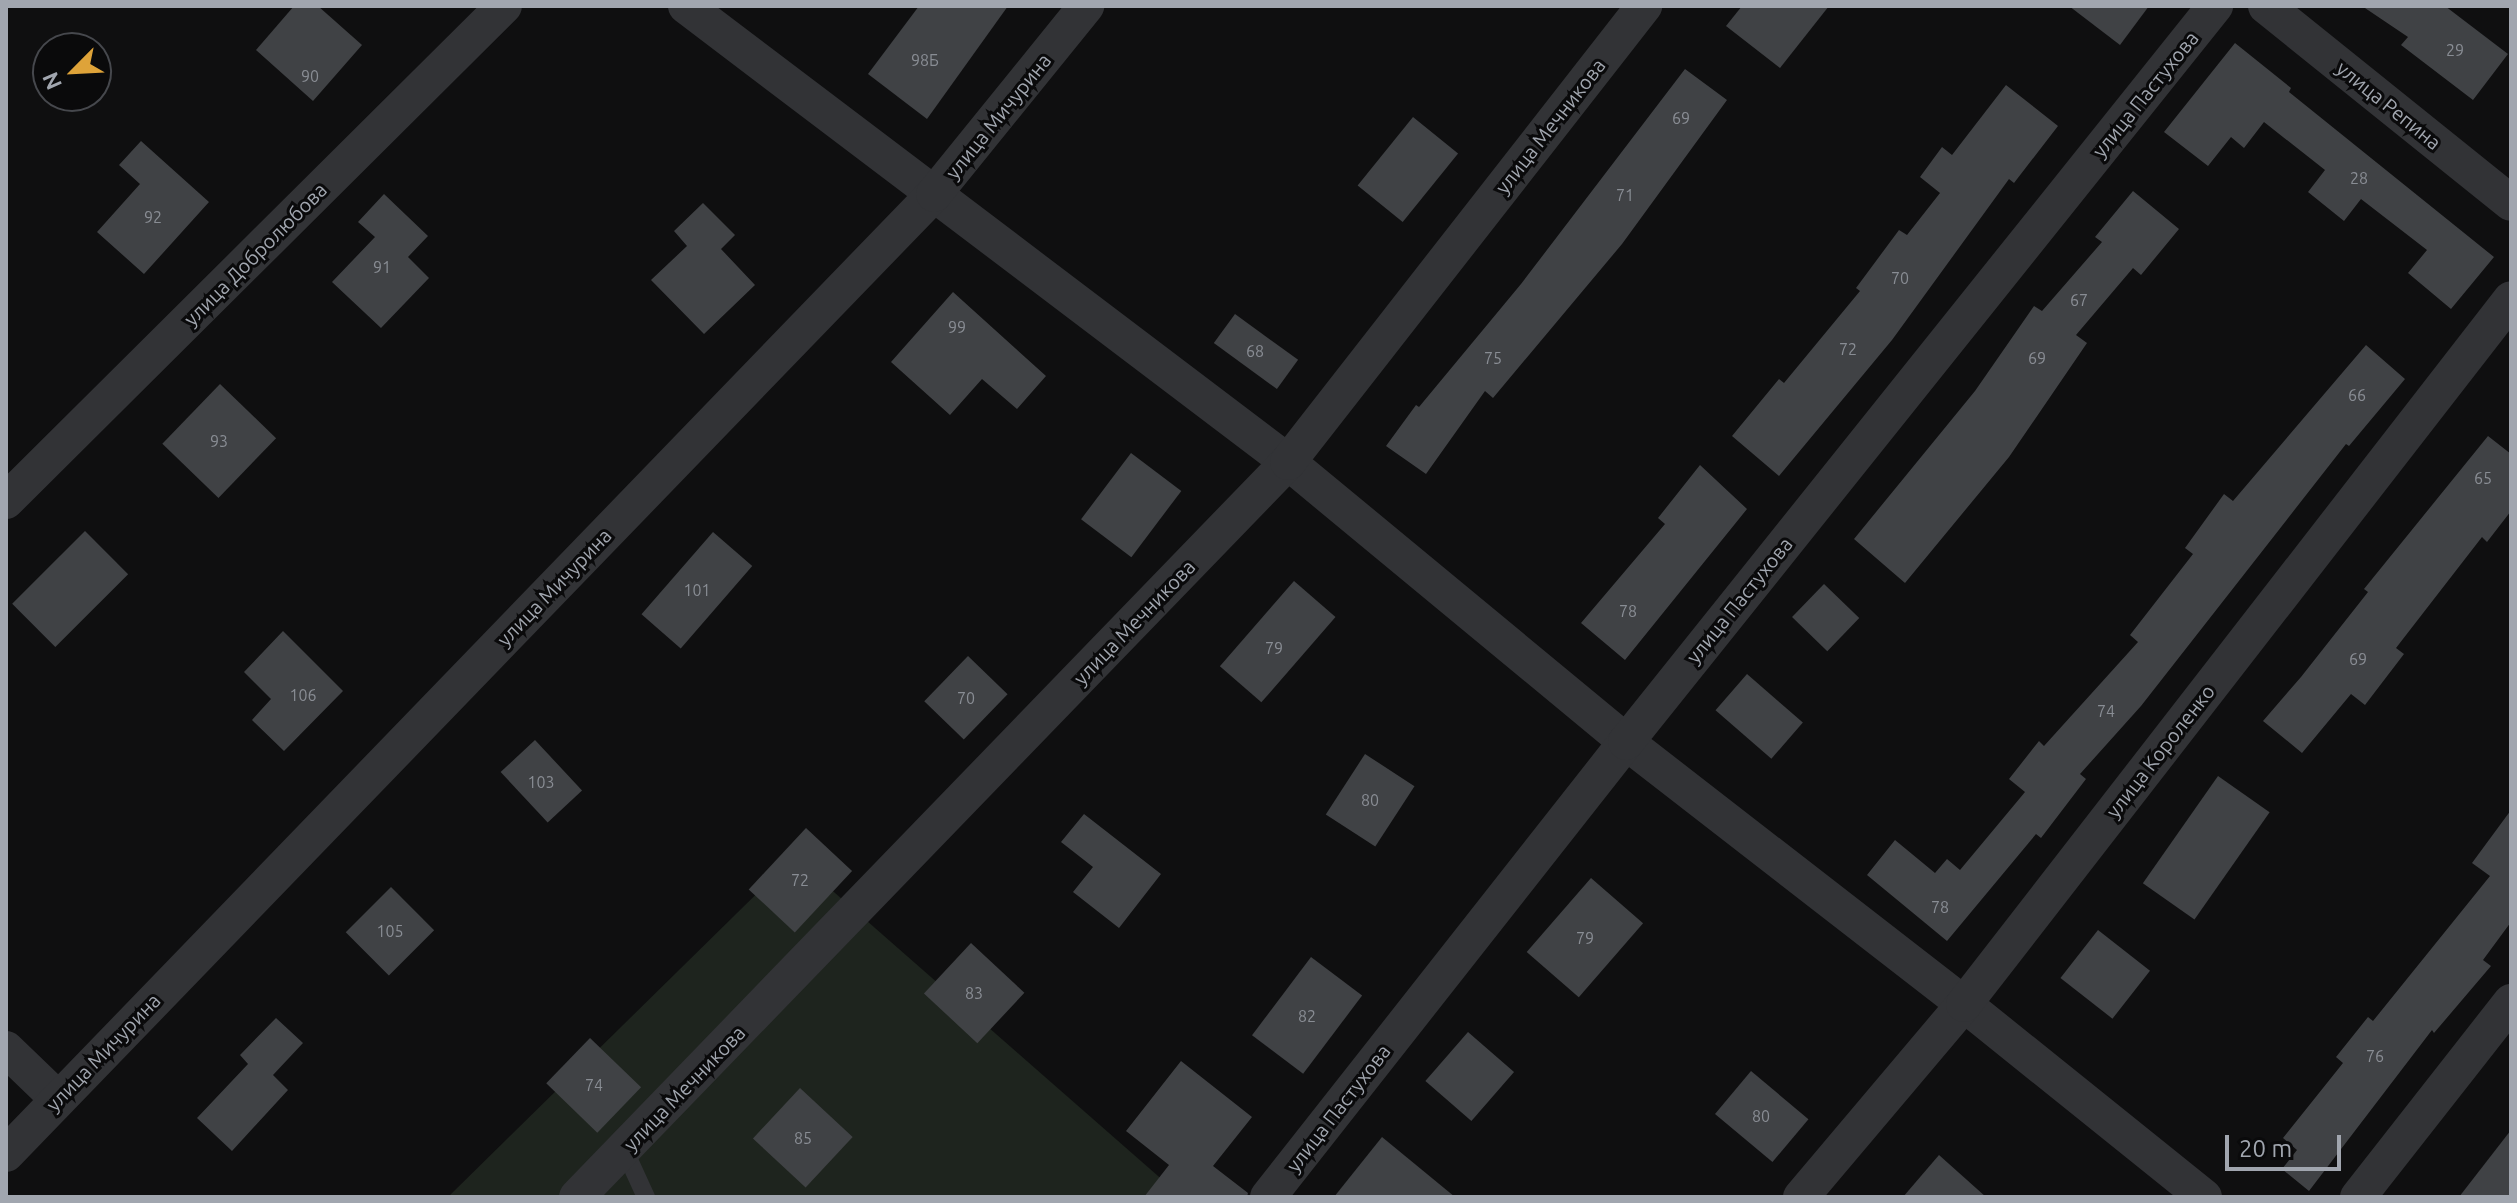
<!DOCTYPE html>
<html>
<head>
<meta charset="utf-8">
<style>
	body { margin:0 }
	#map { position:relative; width:2517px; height:1203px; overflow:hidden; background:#0f0f10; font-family:Ubuntu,sans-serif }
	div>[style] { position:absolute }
	.green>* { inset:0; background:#1e241e }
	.building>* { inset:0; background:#404245; transform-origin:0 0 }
	.service>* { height:18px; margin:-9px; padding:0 9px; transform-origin:9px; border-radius:9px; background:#323336 }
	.minor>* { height:36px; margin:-18px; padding:0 18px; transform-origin:18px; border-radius:18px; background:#323336 }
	span { translate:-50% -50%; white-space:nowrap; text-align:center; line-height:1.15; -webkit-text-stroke:6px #0a0a0b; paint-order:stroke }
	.number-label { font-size:16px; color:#898d94 }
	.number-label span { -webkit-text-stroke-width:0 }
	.street-label { font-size:20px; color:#a1a6af }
	.frame { position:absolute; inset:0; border:8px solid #a1a6af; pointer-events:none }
	.north { position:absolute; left:32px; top:32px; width:80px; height:80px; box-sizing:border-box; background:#0a0a0b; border:2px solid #46484d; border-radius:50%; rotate:246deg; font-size:22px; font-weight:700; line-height:32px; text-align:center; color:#a1a6af }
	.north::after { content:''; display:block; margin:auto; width:28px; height:36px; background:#dea339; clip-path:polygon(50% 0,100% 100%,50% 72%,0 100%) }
	.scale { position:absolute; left:2225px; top:1135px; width:116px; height:36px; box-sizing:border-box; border:4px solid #a1a6af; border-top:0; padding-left:10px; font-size:24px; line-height:28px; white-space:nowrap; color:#a1a6af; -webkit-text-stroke:6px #0a0a0b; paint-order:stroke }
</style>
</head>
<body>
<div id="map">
	<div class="green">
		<div style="clip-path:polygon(794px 857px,1182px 1197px,448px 1197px)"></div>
	</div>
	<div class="building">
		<div style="clip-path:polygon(294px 6px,318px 6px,362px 45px,313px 101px,256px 50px)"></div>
		<div style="clip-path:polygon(919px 6px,1008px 6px,927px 119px,868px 74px)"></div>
		<div style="clip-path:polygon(1742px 6px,1829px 6px,1780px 68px,1726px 26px)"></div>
		<div style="clip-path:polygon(2069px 6px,2149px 6px,2120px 45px)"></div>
		<div style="clip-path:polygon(2362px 6px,2445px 6px,2508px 54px,2473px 100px,2401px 45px,2408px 37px)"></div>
		<div style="clip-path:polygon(2235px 43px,2291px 88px,2289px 92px,2494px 257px,2451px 309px,2408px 273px,2427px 250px,2361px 199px,2344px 221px,2308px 192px,2325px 170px,2264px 122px,2244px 148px,2231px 137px,2208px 166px,2164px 132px)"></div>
		<div style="clip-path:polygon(1685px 69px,1727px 100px,1622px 244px,1493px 398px,1485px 391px,1426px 474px,1386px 446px,1416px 405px,1419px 407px,1521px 284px)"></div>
		<div style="clip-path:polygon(2006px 85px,2058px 126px,2014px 183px,2009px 179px,1892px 340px,1779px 476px,1732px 436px,1779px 379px,1784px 383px,1860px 291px,1856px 288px,1899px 230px,1907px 235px,1940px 193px,1920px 177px,1942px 147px,1952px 155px)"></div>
		<div style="left:1413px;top:117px;width:58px;height:88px;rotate:39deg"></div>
		<div style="clip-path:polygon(141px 141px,209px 202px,144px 274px,97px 232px,140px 184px,119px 165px)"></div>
		<div style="clip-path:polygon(2133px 191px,2179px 229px,2141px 275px,2133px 268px,2076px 335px,2087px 343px,2009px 457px,1905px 583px,1854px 539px,1975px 391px,2034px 306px,2042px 311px,2102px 242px,2095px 237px)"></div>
		<div style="clip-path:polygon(384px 194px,428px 236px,408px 257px,429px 278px,381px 328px,332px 282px,375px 237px,358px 222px)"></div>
		<div style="clip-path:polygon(703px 203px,735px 235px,721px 249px,755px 285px,704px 334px,651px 280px,687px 246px,674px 231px)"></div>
		<div style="clip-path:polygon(953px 292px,1046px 376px,1017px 409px,982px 379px,950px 415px,891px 362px)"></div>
		<div style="left:1235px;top:314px;width:78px;height:36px;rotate:36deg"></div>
		<div style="clip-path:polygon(2366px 345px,2405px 379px,2349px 446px,2346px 444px,2141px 706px,2080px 774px,2086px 779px,2041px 838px,2036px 834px,1947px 941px,1867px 875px,1895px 840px,1935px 873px,1947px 859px,1960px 870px,2025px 792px,2009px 779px,2039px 741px,2044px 746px,2138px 642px,2130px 635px,2193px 554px,2185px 548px,2224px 494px,2233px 501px)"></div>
		<div style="left:220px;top:384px;width:78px;height:83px;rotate:44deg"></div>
		<div style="clip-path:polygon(2488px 436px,2511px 454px,2511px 511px,2487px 542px,2482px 537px,2396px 648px,2404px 654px,2365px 705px,2351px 694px,2302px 753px,2263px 721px,2301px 677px,2368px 592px,2364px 589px)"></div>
		<div style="left:1131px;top:453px;width:63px;height:83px;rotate:37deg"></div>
		<div style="clip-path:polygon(1700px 465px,1747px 509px,1625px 660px,1581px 623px,1665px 524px,1658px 518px)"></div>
		<div style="left:85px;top:531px;width:61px;height:103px;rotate:45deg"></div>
		<div style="left:713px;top:532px;width:52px;height:109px;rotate:41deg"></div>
		<div style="left:1294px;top:581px;width:55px;height:113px;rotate:41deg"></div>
		<div style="left:1824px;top:584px;width:49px;height:46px;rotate:44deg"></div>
		<div style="clip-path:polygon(283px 631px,343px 691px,284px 751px,252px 720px,271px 699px,244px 672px)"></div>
		<div style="left:968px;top:656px;width:55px;height:63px;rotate:44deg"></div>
		<div style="left:1747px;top:674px;width:74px;height:48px;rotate:41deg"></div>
		<div style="left:535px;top:740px;width:69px;height:47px;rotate:47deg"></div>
		<div style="left:1365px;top:754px;width:59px;height:72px;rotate:33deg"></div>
		<div style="left:2218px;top:776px;width:63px;height:131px;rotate:35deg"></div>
		<div style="clip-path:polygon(2511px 810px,2511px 922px,2483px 960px,2491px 966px,2434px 1033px,2432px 1030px,2309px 1191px,2282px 1169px,2297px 1150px,2283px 1138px,2343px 1063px,2336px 1057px,2368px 1017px,2373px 1021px,2490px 876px,2472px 863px)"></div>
		<div style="clip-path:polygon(1084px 814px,1161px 874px,1119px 928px,1073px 892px,1093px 867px,1061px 842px)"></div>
		<div style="left:806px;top:828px;width:63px;height:84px;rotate:43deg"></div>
		<div style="left:1591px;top:878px;width:69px;height:98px;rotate:41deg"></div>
		<div style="left:391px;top:887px;width:61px;height:64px;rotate:45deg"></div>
		<div style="left:2098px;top:930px;width:66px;height:61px;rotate:38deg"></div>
		<div style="left:971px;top:943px;width:73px;height:69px;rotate:43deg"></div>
		<div style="left:1311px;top:957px;width:64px;height:98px;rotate:37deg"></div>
		<div style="clip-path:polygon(276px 1018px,303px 1043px,273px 1075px,288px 1090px,232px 1151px,197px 1118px,248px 1064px,240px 1055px)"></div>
		<div style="left:1468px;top:1032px;width:61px;height:65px;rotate:41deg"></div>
		<div style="left:590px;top:1038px;width:71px;height:63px;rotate:44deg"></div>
		<div style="clip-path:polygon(1181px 1061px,1252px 1117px,1213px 1166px,1248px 1193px,1247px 1197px,1144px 1197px,1169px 1165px,1126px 1131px)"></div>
		<div style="left:1751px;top:1071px;width:75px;height:56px;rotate:40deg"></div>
		<div style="left:800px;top:1088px;width:72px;height:69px;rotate:43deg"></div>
		<div style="clip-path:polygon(2511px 1130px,2511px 1197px,2459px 1197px)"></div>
		<div style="clip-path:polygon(1382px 1137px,1455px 1197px,1334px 1197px)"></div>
		<div style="clip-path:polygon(1939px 1155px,1986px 1197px,1903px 1197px)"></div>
	</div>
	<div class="service">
		<div style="left:624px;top:1149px;width:53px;rotate:65.4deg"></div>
	</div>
	<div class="minor">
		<div style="left:686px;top:6px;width:755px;rotate:37.14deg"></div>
		<div style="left:1288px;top:462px;width:439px;rotate:39.6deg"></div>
		<div style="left:1626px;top:742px;width:428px;rotate:37.8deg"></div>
		<div style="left:1964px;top:1004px;width:308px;rotate:38.8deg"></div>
		<div style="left:2266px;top:6px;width:314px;rotate:38.8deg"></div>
		<div style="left:6px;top:501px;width:702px;rotate:-44.83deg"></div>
		<div style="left:6px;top:1049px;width:71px;rotate:43.9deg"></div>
		<div style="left:6px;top:1154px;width:1335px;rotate:-45.97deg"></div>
		<div style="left:934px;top:194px;width:242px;rotate:-51deg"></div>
		<div style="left:577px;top:1197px;width:1023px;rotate:-45.95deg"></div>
		<div style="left:1288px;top:462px;width:579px;rotate:-52.02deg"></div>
		<div style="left:1268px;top:1197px;width:579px;rotate:-51.8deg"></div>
		<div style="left:1626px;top:742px;width:943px;rotate:-51.33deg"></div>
		<div style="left:1801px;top:1197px;width:253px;rotate:-49.8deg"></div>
		<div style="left:1964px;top:1004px;width:892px;rotate:-52.19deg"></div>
		<div style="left:2358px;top:1197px;width:248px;rotate:-51.9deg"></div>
	</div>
	<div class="number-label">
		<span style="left:2455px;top:50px">29</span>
		<span style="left:925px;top:60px">98Б</span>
		<span style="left:310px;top:76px">90</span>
		<span style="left:1681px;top:118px">69</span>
		<span style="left:2359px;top:178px">28</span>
		<span style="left:1625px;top:195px">71</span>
		<span style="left:153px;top:217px">92</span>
		<span style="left:382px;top:267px">91</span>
		<span style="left:1900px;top:278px">70</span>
		<span style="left:2079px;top:300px">67</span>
		<span style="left:957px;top:327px">99</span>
		<span style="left:1848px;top:349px">72</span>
		<span style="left:1255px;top:351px">68</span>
		<span style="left:1493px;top:358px">75</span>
		<span style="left:2037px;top:358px">69</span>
		<span style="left:2357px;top:395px">66</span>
		<span style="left:219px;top:441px">93</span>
		<span style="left:2483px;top:478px">65</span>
		<span style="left:697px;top:590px">101</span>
		<span style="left:1628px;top:611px">78</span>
		<span style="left:1274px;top:648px">79</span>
		<span style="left:2358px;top:659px">69</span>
		<span style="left:303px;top:695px">106</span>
		<span style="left:966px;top:698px">70</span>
		<span style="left:2106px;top:711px">74</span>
		<span style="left:541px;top:782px">103</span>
		<span style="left:1370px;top:800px">80</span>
		<span style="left:800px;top:880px">72</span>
		<span style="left:1940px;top:907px">78</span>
		<span style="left:390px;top:931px">105</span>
		<span style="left:1585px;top:938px">79</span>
		<span style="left:974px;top:993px">83</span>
		<span style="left:1307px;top:1016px">82</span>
		<span style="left:2375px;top:1056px">76</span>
		<span style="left:594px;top:1085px">74</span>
		<span style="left:1761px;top:1116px">80</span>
		<span style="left:803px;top:1138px">85</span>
	</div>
	<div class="street-label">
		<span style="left:2145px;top:94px;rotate:-51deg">улица Пастухова</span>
		<span style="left:2389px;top:105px;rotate:39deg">улица Репина</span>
		<span style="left:998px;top:116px;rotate:-51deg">улица Мичурина</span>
		<span style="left:1550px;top:126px;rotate:-52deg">улица Мечникова</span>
		<span style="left:255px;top:254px;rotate:-45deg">улица Добролюбова</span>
		<span style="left:554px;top:587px;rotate:-46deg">улица Мичурина</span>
		<span style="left:1739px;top:600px;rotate:-51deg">улица Пастухова</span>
		<span style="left:1134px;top:622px;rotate:-46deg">улица Мечникова</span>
		<span style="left:2160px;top:751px;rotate:-52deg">улица Короленко</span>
		<span style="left:103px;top:1052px;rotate:-46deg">улица Мичурина</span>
		<span style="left:684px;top:1088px;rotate:-46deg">улица Мечникова</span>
		<span style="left:1338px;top:1108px;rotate:-52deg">улица Пастухова</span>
	</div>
	<div class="frame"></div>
	<div class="north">N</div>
	<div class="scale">20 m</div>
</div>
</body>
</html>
